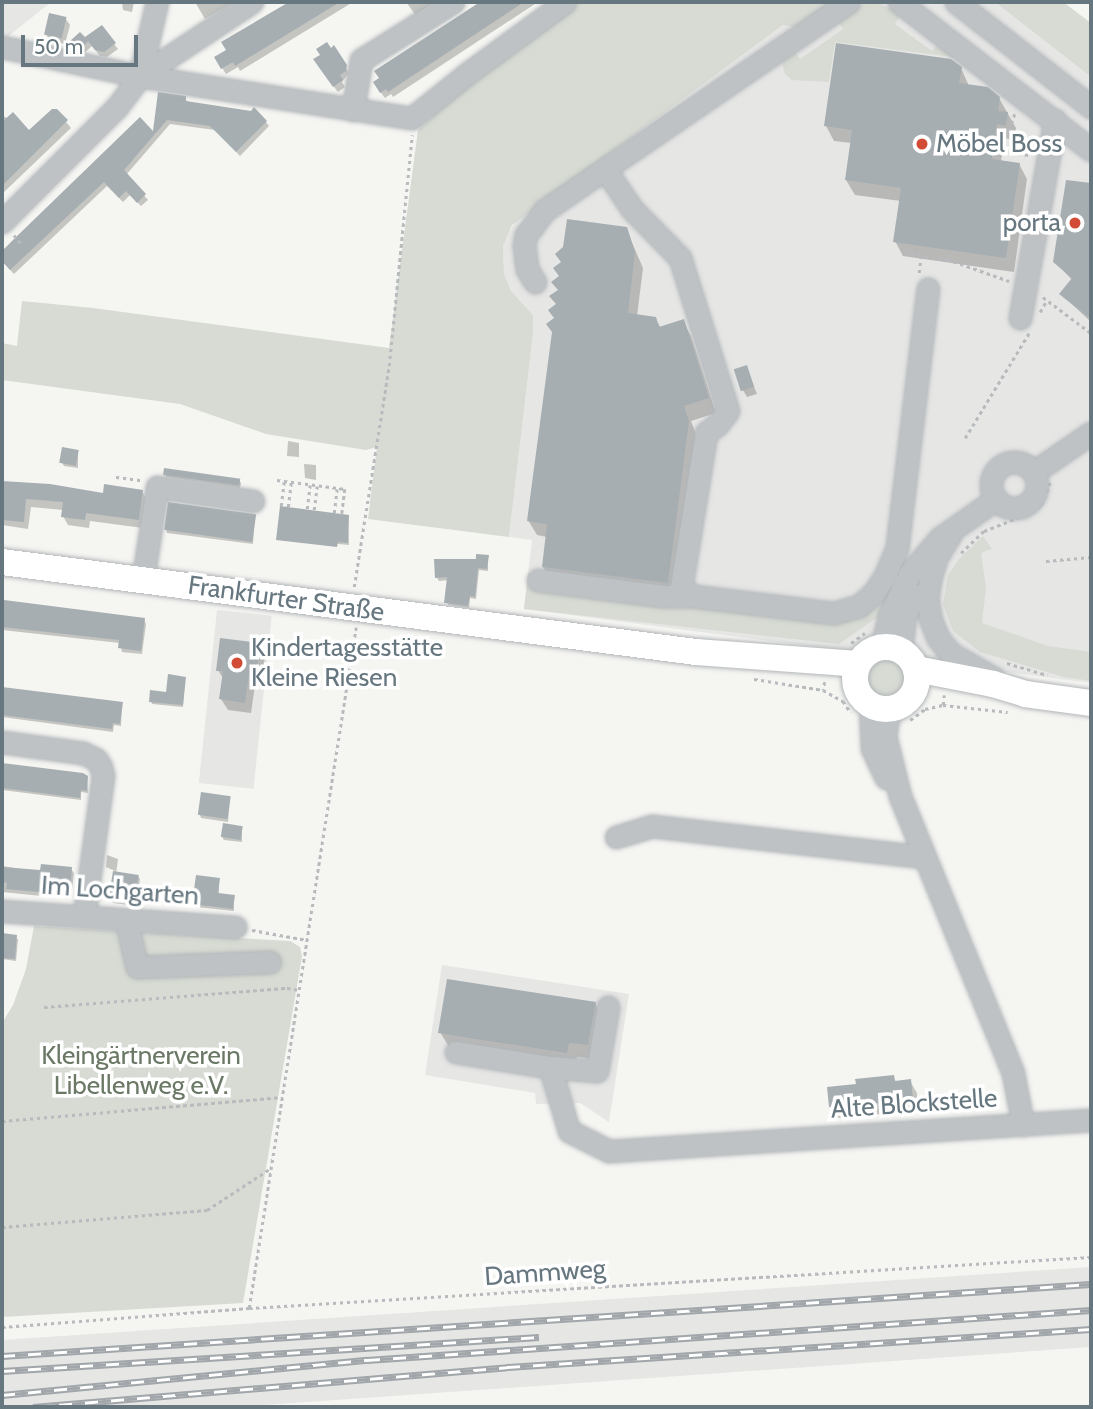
<!DOCTYPE html>
<html>
<head>
<meta charset="utf-8">
<style>
	body { margin:0 }
	#map { position:relative; width:1093px; height:1409px; overflow:hidden; background:#f5f5f2; font-family:Cabin,sans-serif }
	div>[style] { position:absolute }
	.built>* { inset:0; background:#e6e6e5; transform-origin:0 0 }
	.green>* { inset:0; background:#d7dbd3 }
	.round { border-radius:50% }
	.shadow>* { inset:0; background:#0003 }
	.building>* { inset:0; background:#a6aeb2; transform-origin:0 0 }
	.path>* { height:2.5px; margin-top:-1.25px; transform-origin:0; background:repeating-linear-gradient(90deg,#b8bbbd 0 3.5px,transparent 0 7px) }
	.roads { filter:drop-shadow(0 0 2px #b2b6b9) drop-shadow(0 0 2px #b2b6b9) }
	.minor>* { height:21px; margin:-10.5px; padding:0 10.5px; transform-origin:10.5px; border-radius:10.5px; background:#bec2c5 }
	.minor>.ring { margin:-10.5px; padding:0; box-sizing:content-box; background:none; border:21px solid #bec2c5; border-radius:50% }
	.major>* { height:26px; margin:-13px; padding:0 13px; transform-origin:13px; border-radius:13px; background:#fff }
	.major>.ring { margin:-13px; padding:0; box-sizing:content-box; background:none; border:26px solid #fff; border-radius:50% }
	.rail>* { height:7px; margin-top:-3.5px; transform-origin:0; background:repeating-linear-gradient(90deg,#fff 0 13px,#a0a6aa 0 26px); box-sizing:border-box; border-block:2px solid #a0a6aa }
	.dots>* { width:19px; height:19px; translate:-50% -50%; box-sizing:border-box; border:4px solid #fff; border-radius:50% }
	span { translate:-50% -50%; white-space:nowrap; text-align:center; line-height:1.15; -webkit-text-stroke:7px #fff; paint-order:stroke }
	.poi-label { font-size:26px; color:#677780 }
	.left { translate:0 -50%; text-align:left }
	.right { translate:-100% -50%; text-align:right }
	.street-label { font-size:26px; color:#677780 }
	.park-label { font-size:26px; color:#6a7865 }
	.frame { position:absolute; inset:0; border:4px solid #677780; pointer-events:none }
	.scale { position:absolute; left:21px; top:35px; width:117px; height:32px; box-sizing:border-box; border:4px solid #677780; border-top:0; padding-left:9px; font-size:21px; line-height:24px; white-space:nowrap; color:#677780; -webkit-text-stroke:5px #fff; paint-order:stroke }
</style>
</head>
<body>
<div id="map">
	<div class="built">
		<div style="clip-path:polygon(2px 2px,51px 2px,5px 39px,2px 38px)"></div>
		<div style="clip-path:polygon(834px 2px,912px 2px,917px 5px,919px 2px,995px 2px,1091px 77px,1091px 683px,524px 609px,532px 540px,509px 537px,533px 334px,533px 315px,511px 291px,504px 274px,503px 246px,507px 235px,517px 219px,783px 25px,798px 28px)"></div>
		<div style="left:217px;top:610px;width:55px;height:174px;rotate:6deg"></div>
		<div style="clip-path:polygon(442px 965px,629px 994px,609px 1122px,580px 1103px,536px 1104px,535px 1093px,425px 1075px)"></div>
		<div style="clip-path:polygon(1091px 1267px,1091px 1347px,238px 1407px,2px 1407px,2px 1340px)"></div>
	</div>
	<div class="green">
		<div style="clip-path:polygon(578px 2px,834px 2px,798px 28px,783px 25px,512px 225px,503px 246px,504px 274px,511px 291px,533px 315px,533px 334px,509px 537px,368px 519px,377px 447px,366px 450px,266px 434px,180px 404px,2px 380px,2px 343px,17px 346px,22px 301px,93px 308px,389px 348px,418px 130px,435px 114px,433px 105px)"></div>
		<div style="clip-path:polygon(877px 2px,901px 14px,895px 24px,932px 51px,939px 42px,960px 58px,835px 42px,829px 82px,792px 80px,785px 74px,782px 63px,785px 57px,794px 51px,800px 59px,843px 29px,837px 19px,864px 4px)"></div>
		<div style="clip-path:polygon(995px 2px,1063px 2px,1091px 23px,1091px 77px)"></div>
		<div style="clip-path:polygon(983px 536px,992px 549px,981px 553px,986px 587px,982px 623px,1048px 646px,1091px 652px,1091px 681px,1064px 677px,980px 652px,953px 631px,943px 604px,948px 575px,959px 559px)"></div>
		<div style="clip-path:polygon(895px 568px,899px 575px,886px 611px,839px 644px,524px 609px,528px 573px,667px 592px,831px 621px)"></div>
		<div class="round" style="left:860px;top:652px;width:52px;height:52px"></div>
		<div style="clip-path:polygon(34px 926px,290px 941px,300px 947px,302px 956px,243px 1303px,2px 1317px,2px 1023px,13px 1005px,26px 969px)"></div>
	</div>
	<div class="shadow">
		<div style="clip-path:polygon(122px 2px,134px 2px,132px 12px,123px 10px)"></div>
		<div style="clip-path:polygon(195px 2px,231px 2px,232px 3px,205px 19px)"></div>
		<div style="clip-path:polygon(294px 2px,353px 2px,240px 71px,238px 67px,226px 74px,219px 63px,228px 50px,224px 43px)"></div>
		<div style="clip-path:polygon(406px 2px,432px 2px,434px 4px,417px 17px)"></div>
		<div style="clip-path:polygon(482px 2px,538px 2px,393px 97px,391px 94px,385px 98px,378px 89px,380px 79px,376px 72px)"></div>
		<div style="clip-path:polygon(65px 18px,70px 25px,65px 44px,50px 41px,46px 34px)"></div>
		<div style="clip-path:polygon(84px 40px,114px 44px,118px 49px,107px 57px,100px 56px,92px 46px,82px 55px,75px 47px)"></div>
		<div style="clip-path:polygon(334px 48px,349px 73px,342px 82px,345px 87px,338px 92px,318px 66px)"></div>
		<div style="clip-path:polygon(961px 68px,969px 86px,999px 98px,1016px 128px,1014px 140px,1004px 138px,1001px 162px,1019px 164px,1027px 179px,1014px 272px,903px 256px,895px 241px,901px 201px,855px 195px,846px 180px,852px 143px,834px 141px,826px 126px)"></div>
		<div style="clip-path:polygon(159px 94px,185px 98px,188px 103px,266px 122px,269px 126px,240px 156px,215px 130px,170px 124px,126px 175px,148px 200px,141px 206px,130px 195px,123px 202px,107px 186px,14px 274px,2px 261px,2px 254px,139px 120px,155px 135px)"></div>
		<div style="clip-path:polygon(56px 110px,71px 128px,2px 194px,2px 149px,9px 141px,2px 133px,2px 115px,29px 132px)"></div>
		<div style="clip-path:polygon(1067px 182px,1091px 185px,1091px 322px,1061px 294px,1072px 280px,1055px 262px)"></div>
		<div style="clip-path:polygon(626px 229px,643px 268px,637px 316px,655px 318px,661px 328px,683px 321px,691px 336px,716px 413px,691px 421px,697px 437px,675px 597px,552px 581px,543px 567px,547px 537px,537px 535px,528px 520px,557px 305px,552px 297px,559px 291px,554px 283px)"></div>
		<div style="clip-path:polygon(746px 367px,757px 394px,747px 397px,743px 390px)"></div>
		<div style="clip-path:polygon(288px 441px,299px 443px,299px 457px,287px 456px)"></div>
		<div style="clip-path:polygon(78px 451px,78px 468px,64px 466px,62px 463px)"></div>
		<div style="clip-path:polygon(304px 464px,316px 465px,316px 480px,305px 478px)"></div>
		<div style="clip-path:polygon(165px 474px,239px 480px,241px 483px,240px 488px,166px 477px)"></div>
		<div style="clip-path:polygon(2px 483px,104px 495px,142px 491px,147px 500px,143px 528px,90px 521px,89px 528px,68px 525px,63px 516px,63px 510px,31px 507px,28px 529px,2px 525px)"></div>
		<div style="clip-path:polygon(255px 515px,253px 544px,167px 533px,166px 530px)"></div>
		<div style="clip-path:polygon(348px 517px,349px 545px,278px 538px)"></div>
		<div style="clip-path:polygon(488px 556px,488px 571px,479px 570px,476px 599px,470px 598px,469px 608px,448px 605px,449px 580px,439px 581px,437px 578px)"></div>
		<div style="clip-path:polygon(2px 602px,144px 620px,146px 624px,142px 654px,122px 652px,120px 643px,2px 630px)"></div>
		<div style="clip-path:polygon(259px 645px,265px 656px,262px 686px,255px 685px,251px 713px,228px 710px,221px 699px,224px 680px,218px 670px)"></div>
		<div style="clip-path:polygon(185px 678px,183px 707px,152px 704px,151px 701px,167px 694px)"></div>
		<div style="clip-path:polygon(2px 689px,122px 704px,121px 726px,114px 725px,113px 732px,2px 717px)"></div>
		<div style="clip-path:polygon(2px 765px,87px 778px,88px 793px,81px 792px,81px 800px,2px 790px)"></div>
		<div style="clip-path:polygon(230px 798px,228px 822px,201px 818px,200px 815px)"></div>
		<div style="clip-path:polygon(242px 827px,242px 842px,224px 840px,222px 837px)"></div>
		<div style="clip-path:polygon(107px 855px,118px 859px,116px 874px,138px 876px,140px 879px,136px 906px,113px 903px,111px 900px,115px 871px,106px 867px)"></div>
		<div style="clip-path:polygon(2px 866px,42px 872px,71px 869px,74px 873px,71px 899px,2px 892px)"></div>
		<div style="clip-path:polygon(219px 880px,219px 895px,234px 897px,234px 911px,196px 907px,194px 904px)"></div>
		<div style="clip-path:polygon(2px 935px,18px 939px,16px 961px,2px 959px)"></div>
		<div style="clip-path:polygon(595px 1003px,604px 1018px,596px 1059px,577px 1057px,575px 1067px,449px 1047px,440px 1032px)"></div>
		<div style="clip-path:polygon(893px 1077px,897px 1083px,910px 1081px,917px 1093px,918px 1111px,837px 1118px,830px 1107px,858px 1086px)"></div>
	</div>
	<div class="building">
		<div style="clip-path:polygon(289px 2px,340px 2px,235px 66px,233px 62px,221px 69px,214px 57px,226px 50px,221px 42px)"></div>
		<div style="clip-path:polygon(480px 2px,524px 2px,388px 92px,386px 89px,380px 93px,373px 82px,379px 78px,374px 71px)"></div>
		<div style="left:49px;top:13px;width:18px;height:22px;rotate:13deg"></div>
		<div style="clip-path:polygon(102px 25px,116px 43px,104px 52px,95px 50px,88px 41px,80px 50px,77px 49px,70px 41px,80px 32px,85px 37px)"></div>
		<div style="clip-path:polygon(327px 42px,331px 48px,334px 45px,347px 65px,346px 71px,340px 75px,343px 80px,333px 87px,313px 59px,320px 55px,316px 49px)"></div>
		<div style="clip-path:polygon(836px 43px,951px 59px,962px 67px,959px 83px,988px 87px,1000px 97px,998px 111px,1008px 112px,1006px 126px,997px 124px,992px 159px,1020px 163px,1006px 258px,893px 242px,901px 188px,845px 180px,852px 130px,824px 126px)"></div>
		<div style="clip-path:polygon(158px 92px,186px 96px,186px 101px,251px 111px,254px 107px,267px 121px,236px 152px,210px 126px,167px 120px,124px 170px,146px 194px,137px 203px,126px 191px,119px 198px,104px 182px,10px 270px,2px 261px,2px 251px,15px 238px,140px 117px,153px 131px)"></div>
		<div style="clip-path:polygon(52px 109px,57px 109px,68px 120px,2px 186px,2px 122px,13px 112px,29px 130px)"></div>
		<div style="clip-path:polygon(1066px 180px,1091px 183px,1091px 319px,1059px 294px,1072px 278px,1053px 262px)"></div>
		<div style="clip-path:polygon(567px 219px,627px 227px,635px 252px,628px 313px,656px 317px,659px 327px,684px 319px,709px 398px,684px 406px,689px 421px,668px 583px,542px 567px,547px 524px,527px 521px,552px 332px,546px 324px,554px 318px,548px 310px,556px 304px,549px 296px,558px 290px,551px 282px,559px 276px,553px 268px,561px 262px,555px 254px,563px 247px)"></div>
		<div style="left:747px;top:365px;width:23px;height:14px;rotate:72deg"></div>
		<div style="left:62px;top:447px;width:17px;height:16px;rotate:10deg"></div>
		<div style="left:164px;top:468px;width:77px;height:7px;rotate:8deg"></div>
		<div style="clip-path:polygon(2px 481px,50px 484px,103px 493px,104px 484px,143px 490px,139px 520px,86px 513px,85px 520px,61px 517px,63px 502px,26px 499px,24px 522px,2px 520px)"></div>
		<div style="left:168px;top:502px;width:89px;height:28px;rotate:8deg"></div>
		<div style="clip-path:polygon(280px 506px,349px 515px,348px 543px,338px 542px,337px 547px,276px 540px)"></div>
		<div style="clip-path:polygon(476px 554px,489px 555px,487px 569px,478px 568px,475px 597px,470px 596px,468px 606px,444px 603px,447px 577px,435px 578px,434px 559px,476px 559px)"></div>
		<div style="clip-path:polygon(4px 600px,145px 618px,141px 651px,118px 648px,119px 640px,2px 627px)"></div>
		<div style="clip-path:polygon(220px 638px,260px 643px,256px 676px,249px 675px,245px 703px,219px 699px,223px 671px,216px 671px)"></div>
		<div style="clip-path:polygon(168px 674px,186px 677px,183px 705px,149px 702px,150px 690px,166px 692px)"></div>
		<div style="clip-path:polygon(2px 687px,123px 702px,120px 724px,113px 723px,112px 729px,2px 715px)"></div>
		<div style="clip-path:polygon(2px 763px,83px 773px,88px 776px,87px 791px,81px 790px,80px 798px,2px 788px)"></div>
		<div style="left:201px;top:792px;width:30px;height:23px;rotate:8deg"></div>
		<div style="left:223px;top:823px;width:20px;height:14px;rotate:9deg"></div>
		<div style="clip-path:polygon(41px 864px,72px 867px,70px 895px,6px 889px,7px 883px,2px 882px,2px 867px,40px 870px)"></div>
		<div style="left:113px;top:871px;width:26px;height:29px;rotate:9deg"></div>
		<div style="clip-path:polygon(196px 875px,220px 878px,218px 893px,235px 895px,233px 909px,192px 904px)"></div>
		<div style="clip-path:polygon(2px 933px,17px 935px,15px 959px,2px 958px)"></div>
		<div style="clip-path:polygon(447px 979px,596px 1002px,588px 1045px,569px 1043px,567px 1053px,438px 1033px)"></div>
		<div style="clip-path:polygon(894px 1075px,895px 1081px,911px 1079px,913px 1100px,829px 1107px,827px 1087px,856px 1084px,855px 1079px)"></div>
	</div>
	<div class="path">
		<div style="left:1015px;top:114px;width:18px;rotate:109deg"></div>
		<div style="left:1009px;top:131px;width:9px;rotate:180deg"></div>
		<div style="left:1000px;top:131px;width:19px;rotate:99deg"></div>
		<div style="left:997px;top:150px;width:33px;rotate:9deg"></div>
		<div style="left:14px;top:235px;width:14px;rotate:51deg"></div>
		<div style="left:904px;top:252px;width:44px;rotate:9.2deg"></div>
		<div style="left:947px;top:259px;width:66px;rotate:19.5deg"></div>
		<div style="left:919px;top:273px;width:18px;rotate:-84deg"></div>
		<div style="left:1043px;top:297px;width:60px;rotate:36.9deg"></div>
		<div style="left:1040px;top:312px;width:14px;rotate:-60deg"></div>
		<div style="left:965px;top:438px;width:123px;rotate:-58.6deg"></div>
		<div style="left:116px;top:477px;width:26px;rotate:7deg"></div>
		<div style="left:277px;top:480px;width:69px;rotate:7.5deg"></div>
		<div style="left:345px;top:489px;width:25px;rotate:97deg"></div>
		<div style="left:984px;top:485px;width:16px;rotate:-76deg"></div>
		<div style="left:988px;top:469px;width:18px;rotate:-43deg"></div>
		<div style="left:1001px;top:457px;width:10px;rotate:-17deg"></div>
		<div style="left:1011px;top:454px;width:14px;rotate:8deg"></div>
		<div style="left:281px;top:506px;width:24px;rotate:-83deg"></div>
		<div style="left:288px;top:507px;width:25px;rotate:-83deg"></div>
		<div style="left:307px;top:509px;width:24px;rotate:-83deg"></div>
		<div style="left:314px;top:510px;width:24px;rotate:-83deg"></div>
		<div style="left:334px;top:513px;width:24px;rotate:-83deg"></div>
		<div style="left:961px;top:553px;width:32px;rotate:-44deg"></div>
		<div style="left:984px;top:531px;width:52px;rotate:-21.6deg"></div>
		<div style="left:1032px;top:512px;width:11px;rotate:-38deg"></div>
		<div style="left:1041px;top:505px;width:24px;rotate:-68deg"></div>
		<div style="left:1046px;top:561px;width:45px;rotate:-5.1deg"></div>
		<div style="left:354px;top:587px;width:224px;rotate:-81deg"></div>
		<div style="left:389px;top:366px;width:232px;rotate:-84.3deg"></div>
		<div style="left:851px;top:643px;width:17px;rotate:-36deg"></div>
		<div style="left:1007px;top:663px;width:42px;rotate:16.7deg"></div>
		<div style="left:754px;top:679px;width:70px;rotate:9.1deg"></div>
		<div style="left:825px;top:682px;width:8px;rotate:104deg"></div>
		<div style="left:823px;top:690px;width:23px;rotate:29deg"></div>
		<div style="left:843px;top:701px;width:14px;rotate:56deg"></div>
		<div style="left:943px;top:705px;width:10px;rotate:-84deg"></div>
		<div style="left:910px;top:720px;width:19px;rotate:-36deg"></div>
		<div style="left:925px;top:709px;width:18px;rotate:-13deg"></div>
		<div style="left:943px;top:705px;width:65px;rotate:6.1deg"></div>
		<div style="left:252px;top:930px;width:56px;rotate:10.3deg"></div>
		<div style="left:44px;top:1007px;width:244px;rotate:-4.5deg"></div>
		<div style="left:287px;top:988px;width:12px;rotate:9deg"></div>
		<div style="left:2px;top:1121px;width:280px;rotate:-4.9deg"></div>
		<div style="left:2px;top:1227px;width:206px;rotate:-4.7deg"></div>
		<div style="left:207px;top:1210px;width:77px;rotate:-33.3deg"></div>
		<div style="left:249px;top:1308px;width:689px;rotate:-81.07deg"></div>
		<div style="left:2px;top:1327px;width:248px;rotate:-4.4deg"></div>
		<div style="left:249px;top:1308px;width:844px;rotate:-3.47deg"></div>
	</div>
	<div class="roads">
		<div class="minor">
			<div style="left:899px;top:2px;width:242px;rotate:37.6deg"></div>
			<div style="left:956px;top:2px;width:171px;rotate:37.9deg"></div>
			<div style="left:2px;top:47px;width:141px;rotate:11.9deg"></div>
			<div style="left:140px;top:76px;width:275px;rotate:8.8deg"></div>
			<div style="left:412px;top:118px;width:72px;rotate:-38.8deg"></div>
			<div style="left:468px;top:73px;width:120px;rotate:-36.2deg"></div>
			<div style="left:140px;top:76px;width:76px;rotate:-77.1deg"></div>
			<div style="left:353px;top:110px;width:51px;rotate:-80.9deg"></div>
			<div style="left:361px;top:60px;width:109px;rotate:-32.2deg"></div>
			<div style="left:605px;top:169px;width:48px;rotate:56deg"></div>
			<div style="left:632px;top:209px;width:69px;rotate:45.6deg"></div>
			<div style="left:680px;top:258px;width:160px;rotate:72.6deg"></div>
			<div style="left:728px;top:411px;width:16px;rotate:128deg"></div>
			<div style="left:718px;top:424px;width:15px;rotate:143deg"></div>
			<div style="left:706px;top:433px;width:156px;rotate:99.2deg"></div>
			<div style="left:681px;top:587px;width:15px;rotate:37deg"></div>
			<div style="left:693px;top:596px;width:142px;rotate:6.9deg"></div>
			<div style="left:834px;top:613px;width:26px;rotate:-16deg"></div>
			<div style="left:859px;top:606px;width:18px;rotate:-41deg"></div>
			<div style="left:873px;top:594px;width:22px;rotate:-56deg"></div>
			<div style="left:885px;top:576px;width:30px;rotate:-67deg"></div>
			<div style="left:897px;top:548px;width:261px;rotate:-83.2deg"></div>
			<div style="left:2px;top:222px;width:163px;rotate:-45deg"></div>
			<div style="left:117px;top:107px;width:39px;rotate:-53deg"></div>
			<div style="left:140px;top:76px;width:134px;rotate:-33.5deg"></div>
			<div style="left:535px;top:282px;width:15px;rotate:-122deg"></div>
			<div style="left:527px;top:269px;width:24px;rotate:-97deg"></div>
			<div style="left:524px;top:245px;width:10px;rotate:-79deg"></div>
			<div style="left:526px;top:235px;width:31px;rotate:-53deg"></div>
			<div style="left:545px;top:210px;width:368px;rotate:-34.4deg"></div>
			<div style="left:1020px;top:318px;width:201px;rotate:-80deg"></div>
			<div class="ring" style="left:991px;top:462px;width:25px;height:25px"></div>
			<div style="left:1034px;top:472px;width:69px;rotate:-34.4deg"></div>
			<div style="left:951px;top:533px;width:29px;rotate:121deg"></div>
			<div style="left:936px;top:558px;width:22px;rotate:106deg"></div>
			<div style="left:930px;top:579px;width:19px;rotate:99deg"></div>
			<div style="left:927px;top:598px;width:20px;rotate:81deg"></div>
			<div style="left:930px;top:618px;width:22px;rotate:68deg"></div>
			<div style="left:938px;top:638px;width:21px;rotate:51deg"></div>
			<div style="left:951px;top:654px;width:51px;rotate:29.6deg"></div>
			<div style="left:143px;top:579px;width:93px;rotate:-81.3deg"></div>
			<div style="left:157px;top:487px;width:97px;rotate:8.3deg"></div>
			<div style="left:538px;top:580px;width:126px;rotate:7.3deg"></div>
			<div style="left:663px;top:596px;width:30px"></div>
			<div style="left:882px;top:647px;width:32px;rotate:-77deg"></div>
			<div style="left:889px;top:616px;width:48px;rotate:-64deg"></div>
			<div style="left:910px;top:573px;width:46px;rotate:-49.4deg"></div>
			<div style="left:940px;top:538px;width:68px;rotate:-34.9deg"></div>
			<div style="left:901px;top:650px;width:31px;rotate:-84deg"></div>
			<div style="left:904px;top:619px;width:26px;rotate:-69deg"></div>
			<div style="left:870px;top:705px;width:43px;rotate:87.3deg"></div>
			<div style="left:872px;top:748px;width:33px;rotate:65deg"></div>
			<div style="left:895px;top:708px;width:11px;rotate:128deg"></div>
			<div style="left:888px;top:717px;width:19px;rotate:99deg"></div>
			<div style="left:885px;top:736px;width:62px;rotate:76deg"></div>
			<div style="left:900px;top:796px;width:299px;rotate:67.8deg"></div>
			<div style="left:1013px;top:1073px;width:53px;rotate:79.1deg"></div>
			<div style="left:2px;top:742px;width:82px;rotate:7.7deg"></div>
			<div style="left:83px;top:753px;width:14px;rotate:25deg"></div>
			<div style="left:96px;top:759px;width:9px;rotate:58deg"></div>
			<div style="left:101px;top:767px;width:9px;rotate:77deg"></div>
			<div style="left:103px;top:776px;width:142px;rotate:97.7deg"></div>
			<div style="left:616px;top:837px;width:38px;rotate:-17deg"></div>
			<div style="left:652px;top:826px;width:274px;rotate:6.5deg"></div>
			<div style="left:2px;top:911px;width:234px;rotate:3.9deg"></div>
			<div style="left:126px;top:920px;width:48px;rotate:76.8deg"></div>
			<div style="left:137px;top:967px;width:133px;rotate:-2.2deg"></div>
			<div style="left:456px;top:1052px;width:95px;rotate:9.1deg"></div>
			<div style="left:550px;top:1067px;width:67px;rotate:73.5deg"></div>
			<div style="left:569px;top:1131px;width:45px;rotate:26.6deg"></div>
			<div style="left:609px;top:1151px;width:483px;rotate:-3.7deg"></div>
			<div style="left:550px;top:1067px;width:47px;rotate:4.9deg"></div>
			<div style="left:597px;top:1071px;width:65px;rotate:-80.2deg"></div>
		</div>
		<div class="major">
			<div style="left:2px;top:562px;width:700px;rotate:7.39deg"></div>
			<div style="left:696px;top:652px;width:162px;rotate:4.2deg"></div>
			<div class="ring" style="left:855px;top:647px;width:36px;height:36px"></div>
			<div style="left:916px;top:669px;width:78px;rotate:11deg"></div>
			<div style="left:993px;top:684px;width:34px;rotate:17deg"></div>
			<div style="left:1025px;top:694px;width:67px;rotate:7.8deg"></div>
		</div>
	</div>
	<div class="rail">
		<div style="left:2px;top:1356px;width:1091px;rotate:-3.78deg"></div>
		<div style="left:2px;top:1371px;width:538px;rotate:-3.62deg"></div>
		<div style="left:2px;top:1395px;width:367px;rotate:-5.5deg"></div>
		<div style="left:367px;top:1360px;width:726px;rotate:-3.95deg"></div>
		<div style="left:33px;top:1407px;width:476px;rotate:-4.8deg"></div>
		<div style="left:507px;top:1367px;width:585px;rotate:-3.72deg"></div>
	</div>
	<div class="dots">
		<div style="left:922px;top:144px;background:#d24b35"></div>
		<div style="left:1075px;top:223px;background:#d24b35"></div>
		<div style="left:237px;top:663px;background:#d24b35"></div>
	</div>
	<div class="poi-label">
		<span class="left" style="left:936px;top:144px">Möbel Boss</span>
		<span class="right" style="left:1061px;top:223px">porta</span>
		<span class="left" style="left:251px;top:663px">Kindertagesstätte<br>Kleine Riesen</span>
	</div>
	<div class="street-label">
		<span style="left:286px;top:599px;rotate:8deg">Frankfurter Straße</span>
		<span style="left:120px;top:891px;rotate:4deg">Im Lochgarten</span>
		<span style="left:914px;top:1104px;rotate:-4deg">Alte Blockstelle</span>
		<span style="left:545px;top:1273px;rotate:-4deg">Dammweg</span>
	</div>
	<div class="park-label">
		<span style="left:141px;top:1071px">Kleingärtnerverein<br>Libellenweg e.V.</span>
	</div>
	<div class="frame"></div>
	<div class="scale">50 m</div>
</div>
</body>
</html>
